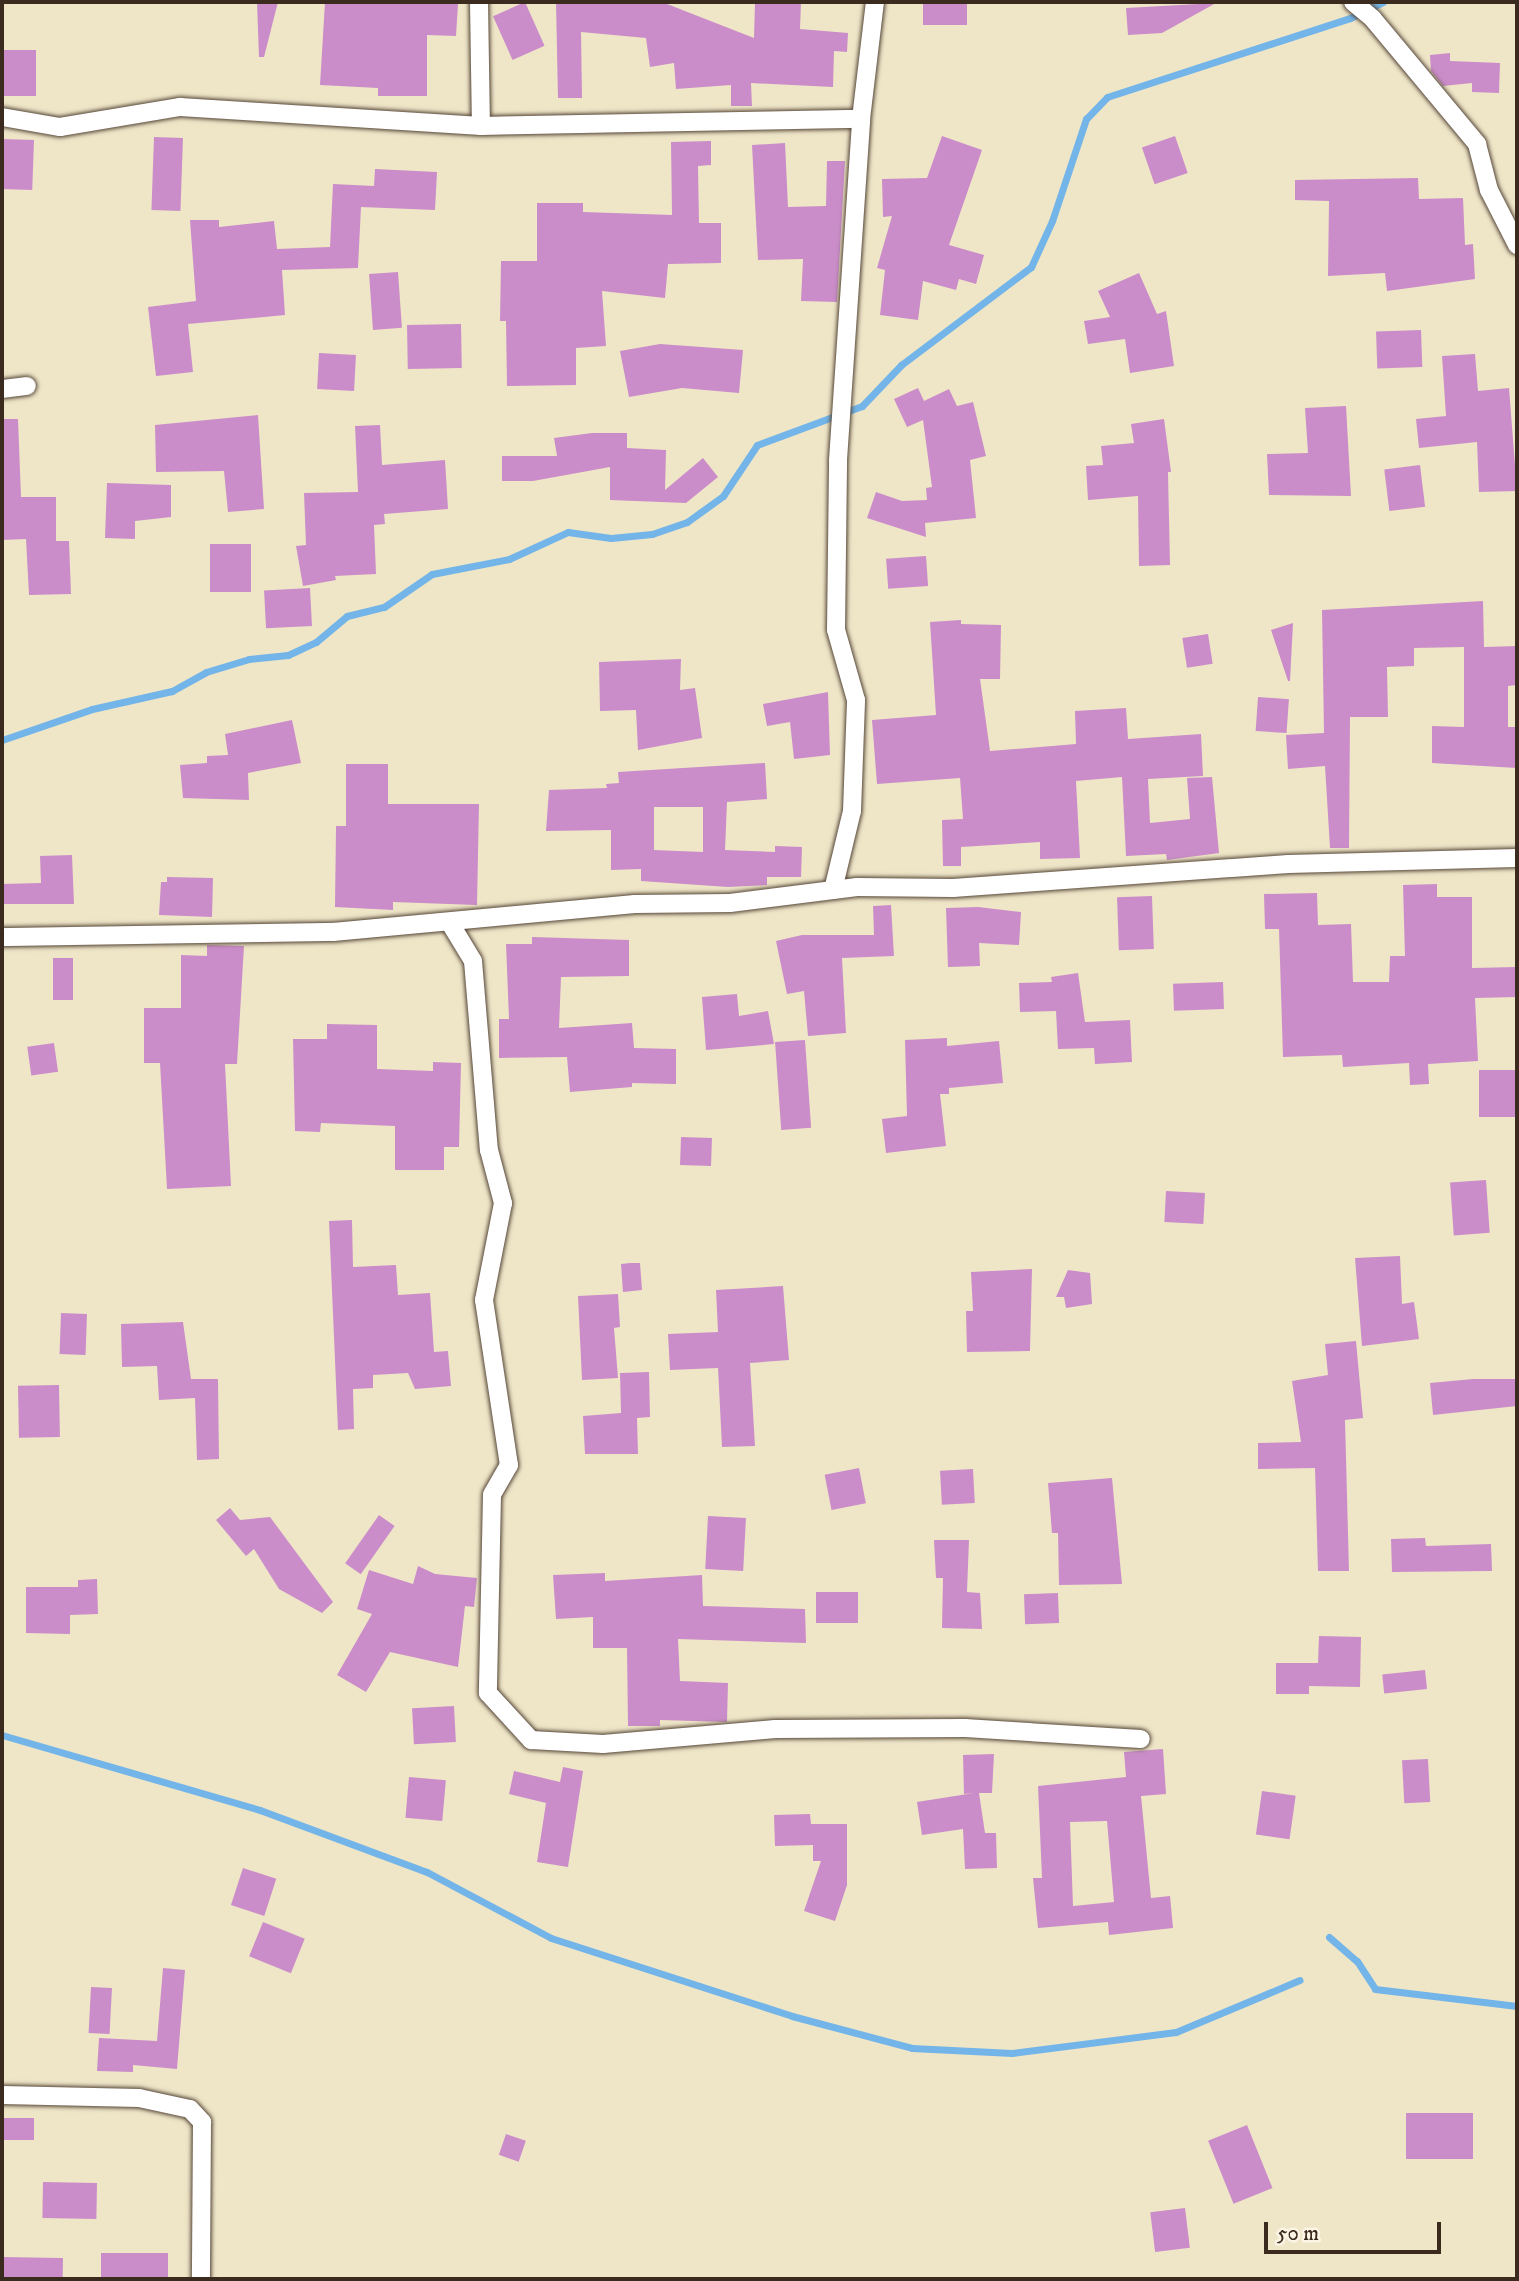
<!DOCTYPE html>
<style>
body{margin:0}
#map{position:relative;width:1519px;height:2281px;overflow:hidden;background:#efe6c8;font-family:"IM FELL DW Pica",serif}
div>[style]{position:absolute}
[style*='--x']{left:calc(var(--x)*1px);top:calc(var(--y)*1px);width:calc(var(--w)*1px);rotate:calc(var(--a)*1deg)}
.stream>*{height:7px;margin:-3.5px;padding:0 3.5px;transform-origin:3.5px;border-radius:3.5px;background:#73b5e8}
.building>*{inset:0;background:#ca8dc9;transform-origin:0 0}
.roads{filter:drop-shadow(0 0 2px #564638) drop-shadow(0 0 2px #564638)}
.minor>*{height:18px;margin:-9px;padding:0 9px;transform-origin:9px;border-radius:9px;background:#fff}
span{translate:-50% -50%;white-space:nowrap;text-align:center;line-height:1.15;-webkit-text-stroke:5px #fcf5e5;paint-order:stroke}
.frame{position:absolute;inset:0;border:4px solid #3b2a1e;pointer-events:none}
.scale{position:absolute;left:1264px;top:2222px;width:177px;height:32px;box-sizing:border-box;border:4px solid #3b2a1e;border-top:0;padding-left:9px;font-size:21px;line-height:24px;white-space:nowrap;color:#3b2a1e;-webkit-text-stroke:5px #fcf5e5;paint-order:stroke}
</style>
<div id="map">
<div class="stream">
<i style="--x:2;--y:740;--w:95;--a:-19"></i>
<i style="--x:92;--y:709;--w:82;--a:-12.7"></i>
<i style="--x:172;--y:691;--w:39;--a:-29"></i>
<i style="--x:206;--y:672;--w:45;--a:-16.8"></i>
<i style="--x:249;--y:659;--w:39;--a:-6"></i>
<i style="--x:288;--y:655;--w:31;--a:-25"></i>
<i style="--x:316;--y:642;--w:40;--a:-40"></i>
<i style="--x:347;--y:616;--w:38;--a:-14"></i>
<i style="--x:384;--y:607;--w:58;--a:-34.5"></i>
<i style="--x:432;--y:574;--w:78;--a:-11"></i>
<i style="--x:509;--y:559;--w:65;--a:-24.6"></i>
<i style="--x:568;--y:532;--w:43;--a:7.9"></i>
<i style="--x:611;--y:538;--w:41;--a:-5.6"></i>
<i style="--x:652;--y:534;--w:37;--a:-19"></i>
<i style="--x:687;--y:522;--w:44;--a:-35.8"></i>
<i style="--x:723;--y:496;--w:61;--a:-56.3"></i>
<i style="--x:757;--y:445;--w:112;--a:-20.4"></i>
<i style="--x:862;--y:406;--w:57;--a:-46.4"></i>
<i style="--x:901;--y:365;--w:163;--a:-37"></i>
<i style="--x:1031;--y:267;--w:51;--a:-65.5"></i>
<i style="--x:1052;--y:221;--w:108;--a:-71.6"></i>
<i style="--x:1086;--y:119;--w:30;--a:-46"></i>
<i style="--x:1107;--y:97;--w:256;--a:-18"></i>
<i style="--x:1350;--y:18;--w:37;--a:-26"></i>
<i style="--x:2;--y:1735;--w:269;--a:16.2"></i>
<i style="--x:260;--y:1810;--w:178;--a:20.4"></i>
<i style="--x:427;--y:1872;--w:140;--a:28"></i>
<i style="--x:551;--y:1938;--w:253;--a:17.9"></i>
<i style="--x:792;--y:2016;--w:124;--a:14.9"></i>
<i style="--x:912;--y:2048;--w:100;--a:2.9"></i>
<i style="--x:1012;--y:2053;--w:165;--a:-7.3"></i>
<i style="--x:1176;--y:2032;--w:134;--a:-22.8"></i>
<i style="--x:1329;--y:1937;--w:37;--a:41"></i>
<i style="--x:1357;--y:1961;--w:33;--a:57"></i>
<i style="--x:1375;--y:1989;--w:143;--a:6.8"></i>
</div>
<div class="building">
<i style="clip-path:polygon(257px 2px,278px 2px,264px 57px,259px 57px)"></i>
<i style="clip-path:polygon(325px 2px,458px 4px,456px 36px,427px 35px,427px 96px,378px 96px,378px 88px,320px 85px)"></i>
<i style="left:525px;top:2px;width:48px;height:35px;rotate:66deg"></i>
<i style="clip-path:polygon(556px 2px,667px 4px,754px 38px,755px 2px,801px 2px,800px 29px,848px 33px,847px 52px,834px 51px,833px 87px,751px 83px,752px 106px,731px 106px,731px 85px,676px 89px,674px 63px,650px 67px,646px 38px,581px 32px,582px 98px,558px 98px)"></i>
<i style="left:923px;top:2px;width:44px;height:23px"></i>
<i style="clip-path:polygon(1216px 3px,1162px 33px,1128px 35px,1126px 8px)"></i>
<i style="left:2px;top:50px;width:34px;height:46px"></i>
<i style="clip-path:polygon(1450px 53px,1450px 61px,1500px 63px,1499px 93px,1472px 92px,1472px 83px,1443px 86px,1431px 71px,1430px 55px)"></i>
<i style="clip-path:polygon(942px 136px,982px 150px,949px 245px,984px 255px,976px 284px,959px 279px,956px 290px,923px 281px,918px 320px,880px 315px,885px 270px,877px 268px,892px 216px,883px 217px,882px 179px,927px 178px)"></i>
<i style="left:1175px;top:136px;width:39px;height:35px;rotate:71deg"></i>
<i style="left:154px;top:137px;width:29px;height:73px;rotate:2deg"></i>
<i style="left:2px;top:139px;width:32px;height:50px;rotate:2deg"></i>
<i style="clip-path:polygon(711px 141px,711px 165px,698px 166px,699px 223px,721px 223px,721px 263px,668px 264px,665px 298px,602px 291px,606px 346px,576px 348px,576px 385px,507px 386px,506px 321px,500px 321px,501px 261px,537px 261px,537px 203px,583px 203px,583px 212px,672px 215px,671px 142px)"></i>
<i style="clip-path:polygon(785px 143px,788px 207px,826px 206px,827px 161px,845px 161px,837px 302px,801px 301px,803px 259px,758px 260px,752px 145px)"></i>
<i style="clip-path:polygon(375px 169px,437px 172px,435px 210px,361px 207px,358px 268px,282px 270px,285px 315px,188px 324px,193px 372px,156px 376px,148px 307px,196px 301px,190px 220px,219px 220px,219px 227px,274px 221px,277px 249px,330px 247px,333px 184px,374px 186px)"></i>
<i style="clip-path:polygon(1418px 178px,1419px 199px,1463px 198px,1465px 245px,1473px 244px,1475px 279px,1387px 291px,1385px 273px,1328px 276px,1329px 201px,1295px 200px,1295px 180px)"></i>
<i style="left:398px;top:272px;width:56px;height:29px;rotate:86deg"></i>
<i style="clip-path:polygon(1139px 273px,1157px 314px,1166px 311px,1174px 366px,1130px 373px,1125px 339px,1088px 344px,1084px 321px,1110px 317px,1098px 291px)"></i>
<i style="left:461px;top:324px;width:44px;height:54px;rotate:89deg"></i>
<i style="left:1421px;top:330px;width:37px;height:45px;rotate:88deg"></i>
<i style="clip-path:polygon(660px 344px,743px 350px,739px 393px,682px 388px,629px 397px,620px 351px)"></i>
<i style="left:319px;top:353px;width:37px;height:36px;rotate:3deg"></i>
<i style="clip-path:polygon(1475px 354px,1478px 391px,1509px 388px,1517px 491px,1479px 492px,1477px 442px,1419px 448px,1416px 419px,1446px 416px,1442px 356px)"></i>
<i style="clip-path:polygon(918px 388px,924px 401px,949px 389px,957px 406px,973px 402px,986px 456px,970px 460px,976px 518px,925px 523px,926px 537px,867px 518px,876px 492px,902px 501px,927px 500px,926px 488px,932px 487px,923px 420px,907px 427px,894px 399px)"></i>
<i style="clip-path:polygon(1346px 406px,1351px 496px,1269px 495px,1267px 454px,1308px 453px,1305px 408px)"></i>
<i style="clip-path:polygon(258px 415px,264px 509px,228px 512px,224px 471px,156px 472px,155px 425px)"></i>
<i style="clip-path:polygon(2px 419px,18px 419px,21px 497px,56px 497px,56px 541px,69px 541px,71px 594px,29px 595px,26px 539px,2px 540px)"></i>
<i style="clip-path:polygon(1164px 419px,1171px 472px,1168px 472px,1170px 565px,1139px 566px,1138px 496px,1088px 500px,1086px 466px,1103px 465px,1101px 446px,1134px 443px,1131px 424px)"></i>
<i style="clip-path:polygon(380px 425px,382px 465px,445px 460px,448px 509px,384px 514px,385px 524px,374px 525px,376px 574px,335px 576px,336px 580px,303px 586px,296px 546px,306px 545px,304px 493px,358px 492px,355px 426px)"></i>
<i style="clip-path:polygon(592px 433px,627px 433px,627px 448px,666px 450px,665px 490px,703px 458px,718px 477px,686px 503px,610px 500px,610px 467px,533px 481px,502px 481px,502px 456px,557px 456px,554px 438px)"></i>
<i style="left:1420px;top:465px;width:42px;height:36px;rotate:83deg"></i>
<i style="clip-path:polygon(107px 483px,171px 485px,171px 517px,135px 521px,135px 539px,105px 538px)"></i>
<i style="left:210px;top:544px;width:41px;height:48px"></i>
<i style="left:926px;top:556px;width:30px;height:40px;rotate:86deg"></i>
<i style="left:310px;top:588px;width:38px;height:46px;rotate:87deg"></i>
<i style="clip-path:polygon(1483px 601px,1484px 647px,1517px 646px,1517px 685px,1508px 686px,1508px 727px,1517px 727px,1517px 768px,1432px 763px,1432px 726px,1464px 727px,1464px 647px,1414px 648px,1414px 666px,1387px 667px,1388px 717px,1350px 717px,1349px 848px,1330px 848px,1325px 766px,1288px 769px,1286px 735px,1324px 733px,1322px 610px)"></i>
<i style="clip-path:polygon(961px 620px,961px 624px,1001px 625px,1000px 679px,980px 679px,990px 751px,1076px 744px,1075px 711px,1126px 708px,1128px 739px,1201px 734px,1203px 776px,1148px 779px,1150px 823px,1190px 819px,1187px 778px,1212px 777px,1219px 853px,1167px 860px,1166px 854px,1126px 856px,1122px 777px,1076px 781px,1080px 858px,1040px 859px,1040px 842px,961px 847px,961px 866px,943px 866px,942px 820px,963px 819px,960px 778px,877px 784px,872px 720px,936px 715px,930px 622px)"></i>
<i style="clip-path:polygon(1293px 623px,1290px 681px,1288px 681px,1271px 630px)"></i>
<i style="left:1208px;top:634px;width:30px;height:26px;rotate:81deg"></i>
<i style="clip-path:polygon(681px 659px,680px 690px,695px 688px,702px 738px,638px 750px,636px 710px,600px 711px,599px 662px)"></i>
<i style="clip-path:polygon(828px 692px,830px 755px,794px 759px,790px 722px,767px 726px,763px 704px)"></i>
<i style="left:1258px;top:697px;width:31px;height:34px;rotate:4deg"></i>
<i style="clip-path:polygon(292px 720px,301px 763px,248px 773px,249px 800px,183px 798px,180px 765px,207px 763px,207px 756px,228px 755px,225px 734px)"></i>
<i style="clip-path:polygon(evenodd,765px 763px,767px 799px,727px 802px,725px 850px,775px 852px,775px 846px,802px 847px,801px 877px,767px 877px,767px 885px,728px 887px,641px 881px,641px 869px,611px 870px,611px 830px,546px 831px,549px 790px,607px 788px,606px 784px,619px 783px,618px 772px,765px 763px,654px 807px,703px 807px,703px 852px,654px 850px,654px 807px)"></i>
<i style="clip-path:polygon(346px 764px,388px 764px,388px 804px,479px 804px,477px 905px,393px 902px,393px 910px,335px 907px,336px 826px,346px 826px)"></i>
<i style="clip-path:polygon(72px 855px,74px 904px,2px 904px,2px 884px,41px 883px,40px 856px)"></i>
<i style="clip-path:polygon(167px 877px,213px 878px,212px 917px,159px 915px,161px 882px,167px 882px)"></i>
<i style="clip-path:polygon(1437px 884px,1437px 897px,1472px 897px,1472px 968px,1517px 967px,1517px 997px,1475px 998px,1478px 1061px,1428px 1064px,1429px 1084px,1410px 1085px,1409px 1063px,1343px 1067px,1342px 1055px,1283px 1057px,1279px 929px,1265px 929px,1264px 894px,1317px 893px,1318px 925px,1351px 924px,1353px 982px,1389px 982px,1390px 956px,1405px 956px,1403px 885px)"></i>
<i style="left:1152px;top:896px;width:53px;height:35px;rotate:88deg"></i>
<i style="clip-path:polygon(891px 905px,894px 956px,842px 958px,846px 1033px,808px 1036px,804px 991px,787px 994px,776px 941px,802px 935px,874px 935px,873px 906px)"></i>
<i style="clip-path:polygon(978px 907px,1021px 912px,1019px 945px,979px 943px,980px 966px,948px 967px,946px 908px)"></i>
<i style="clip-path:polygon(532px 937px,629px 940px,629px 976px,561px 977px,559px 1028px,632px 1023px,634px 1048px,676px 1049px,676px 1084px,632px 1083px,632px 1087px,570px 1092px,567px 1057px,499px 1058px,499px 1019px,509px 1019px,506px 944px,532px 944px)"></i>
<i style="clip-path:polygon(207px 945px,244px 946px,237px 1064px,225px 1064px,231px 1186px,167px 1189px,160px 1063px,144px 1063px,144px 1008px,181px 1008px,181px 955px,207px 956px)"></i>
<i style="left:53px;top:958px;width:20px;height:42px"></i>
<i style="clip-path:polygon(1078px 973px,1085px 1022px,1130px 1020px,1132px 1062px,1095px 1064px,1094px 1048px,1058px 1049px,1056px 1011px,1020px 1012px,1019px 983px,1052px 982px,1051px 977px)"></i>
<i style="left:1223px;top:982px;width:27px;height:50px;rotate:88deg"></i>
<i style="clip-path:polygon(737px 994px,739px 1016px,768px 1011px,774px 1044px,706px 1050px,702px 997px)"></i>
<i style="clip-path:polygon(327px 1024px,377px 1025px,377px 1069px,433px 1071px,433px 1062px,461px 1063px,459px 1147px,444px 1147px,444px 1170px,395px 1170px,395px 1126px,321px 1123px,320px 1132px,295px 1131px,293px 1039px,327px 1039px)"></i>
<i style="clip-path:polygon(947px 1038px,947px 1046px,999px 1041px,1003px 1083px,949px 1088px,949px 1094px,940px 1094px,946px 1146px,886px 1153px,882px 1119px,907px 1116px,905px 1040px)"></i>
<i style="left:805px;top:1040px;width:88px;height:30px;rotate:86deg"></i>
<i style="left:54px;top:1043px;width:29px;height:27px;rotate:82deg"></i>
<i style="left:1517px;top:1070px;width:47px;height:38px;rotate:90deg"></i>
<i style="left:681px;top:1137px;width:31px;height:28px;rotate:2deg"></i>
<i style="left:1486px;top:1180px;width:53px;height:36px;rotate:86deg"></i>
<i style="left:1166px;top:1191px;width:39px;height:31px;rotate:3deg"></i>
<i style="clip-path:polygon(352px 1220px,353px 1267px,396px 1265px,398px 1295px,430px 1293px,434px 1352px,448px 1351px,451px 1386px,415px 1389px,408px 1373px,373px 1375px,373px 1388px,353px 1389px,354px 1429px,338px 1430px,329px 1221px)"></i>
<i style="clip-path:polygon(1400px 1256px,1402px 1304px,1414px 1302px,1419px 1339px,1362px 1346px,1355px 1258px)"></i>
<i style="clip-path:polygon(630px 1263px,640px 1263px,642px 1290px,623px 1292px,621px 1264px)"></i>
<i style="clip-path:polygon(1032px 1269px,1030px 1351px,967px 1352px,966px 1311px,973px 1311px,971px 1272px)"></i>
<i style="clip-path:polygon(1068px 1270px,1090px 1273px,1092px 1304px,1066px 1308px,1064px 1297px,1056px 1297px)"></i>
<i style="clip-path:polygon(783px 1286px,789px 1360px,750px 1363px,755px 1446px,722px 1447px,718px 1368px,670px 1370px,668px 1334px,718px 1332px,716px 1290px)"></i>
<i style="clip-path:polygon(618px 1294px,620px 1327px,614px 1328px,618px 1378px,582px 1380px,578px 1296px)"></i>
<i style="left:61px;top:1313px;width:26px;height:41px;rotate:2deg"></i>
<i style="clip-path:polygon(183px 1322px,191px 1379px,218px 1379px,219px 1459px,197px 1460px,195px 1398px,159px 1400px,157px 1366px,122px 1367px,121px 1324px)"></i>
<i style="clip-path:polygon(1356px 1341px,1363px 1418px,1345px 1420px,1349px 1571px,1318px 1571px,1315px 1468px,1258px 1469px,1258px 1443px,1301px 1442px,1292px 1381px,1328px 1375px,1325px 1344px)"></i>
<i style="clip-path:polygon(649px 1372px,650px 1417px,637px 1418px,638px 1454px,585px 1454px,583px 1416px,621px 1413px,620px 1373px)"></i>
<i style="clip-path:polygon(1473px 1379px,1517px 1379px,1517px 1406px,1433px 1415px,1430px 1383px)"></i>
<i style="left:59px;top:1385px;width:52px;height:41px;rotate:89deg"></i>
<i style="left:859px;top:1468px;width:36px;height:35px;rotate:79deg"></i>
<i style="left:973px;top:1469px;width:34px;height:33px;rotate:87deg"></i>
<i style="clip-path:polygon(1112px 1478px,1122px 1584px,1059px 1585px,1058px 1533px,1052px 1533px,1048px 1483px)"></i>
<i style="clip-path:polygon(230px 1508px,240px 1520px,270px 1517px,333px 1602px,322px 1613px,279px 1589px,254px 1549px,246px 1556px,216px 1520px)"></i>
<i style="left:379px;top:1515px;width:19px;height:59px;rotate:35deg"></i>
<i style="left:708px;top:1516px;width:38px;height:53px;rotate:3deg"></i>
<i style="clip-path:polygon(1425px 1538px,1426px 1546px,1491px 1544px,1492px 1571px,1392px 1572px,1391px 1539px)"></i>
<i style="clip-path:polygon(934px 1540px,969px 1540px,967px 1592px,980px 1593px,982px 1629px,942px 1628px,943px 1578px,936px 1578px)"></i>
<i style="clip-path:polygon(418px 1566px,435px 1574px,477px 1578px,474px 1607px,465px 1606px,458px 1667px,390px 1652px,366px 1692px,337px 1675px,372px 1614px,357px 1609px,369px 1570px,413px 1584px)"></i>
<i style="clip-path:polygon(605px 1573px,605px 1581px,702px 1575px,703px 1606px,805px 1609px,806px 1643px,678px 1639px,680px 1681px,728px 1683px,727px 1722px,660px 1720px,660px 1726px,628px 1726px,627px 1648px,593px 1648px,593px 1617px,556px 1619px,553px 1575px)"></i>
<i style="clip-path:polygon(97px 1579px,98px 1614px,70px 1615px,70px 1634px,26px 1633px,26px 1587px,78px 1587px,78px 1580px)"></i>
<i style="left:816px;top:1592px;width:42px;height:31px"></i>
<i style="left:1058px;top:1593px;width:30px;height:34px;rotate:88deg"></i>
<i style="clip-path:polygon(1319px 1636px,1361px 1637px,1360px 1687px,1309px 1686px,1309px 1694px,1276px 1694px,1276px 1663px,1318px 1663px)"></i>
<i style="left:1425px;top:1670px;width:19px;height:43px;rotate:84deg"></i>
<i style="left:454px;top:1706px;width:36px;height:42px;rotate:87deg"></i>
<i style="clip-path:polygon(evenodd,1163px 1749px,1166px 1794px,1141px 1796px,1151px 1898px,1170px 1896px,1173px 1928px,1109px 1935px,1108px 1922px,1038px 1928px,1033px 1878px,1042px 1878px,1038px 1786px,1126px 1777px,1124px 1752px,1163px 1749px,1107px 1821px,1114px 1902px,1073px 1906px,1070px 1822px,1107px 1821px)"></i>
<i style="clip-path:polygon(994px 1754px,992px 1793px,979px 1793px,985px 1833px,996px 1833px,997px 1868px,965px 1869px,963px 1829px,922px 1835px,917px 1802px,974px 1793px,964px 1794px,963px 1755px)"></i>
<i style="left:1428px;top:1759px;width:43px;height:26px;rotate:87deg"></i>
<i style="clip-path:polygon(563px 1767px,583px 1771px,568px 1867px,537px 1862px,546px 1803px,509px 1794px,514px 1771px,560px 1782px)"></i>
<i style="left:409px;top:1777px;width:37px;height:41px;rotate:5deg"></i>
<i style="left:1262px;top:1791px;width:34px;height:44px;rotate:8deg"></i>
<i style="clip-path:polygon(810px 1814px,811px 1824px,847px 1824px,847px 1885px,835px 1921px,804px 1911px,821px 1861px,813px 1861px,813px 1845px,775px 1846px,774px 1815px)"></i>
<i style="left:243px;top:1868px;width:35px;height:39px;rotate:18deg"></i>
<i style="left:263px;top:1922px;width:45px;height:37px;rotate:22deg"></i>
<i style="clip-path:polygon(163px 1968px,185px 1970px,177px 2069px,133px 2065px,133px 2072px,97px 2071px,99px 2038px,157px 2041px)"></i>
<i style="left:91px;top:1987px;width:21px;height:46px;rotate:3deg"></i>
<i style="left:1473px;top:2113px;width:46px;height:67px;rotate:90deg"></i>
<i style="left:3px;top:2118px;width:31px;height:22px"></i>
<i style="left:1247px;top:2125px;width:68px;height:42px;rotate:68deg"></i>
<i style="left:506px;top:2134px;width:21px;height:22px;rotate:19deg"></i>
<i style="left:43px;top:2182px;width:54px;height:36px;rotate:1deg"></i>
<i style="left:1185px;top:2208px;width:40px;height:35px;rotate:83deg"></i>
<i style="left:101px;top:2253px;width:67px;height:26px"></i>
<i style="left:2px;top:2257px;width:61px;height:22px;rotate:1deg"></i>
</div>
<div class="roads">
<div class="minor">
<i style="--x:479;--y:2;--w:124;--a:89.1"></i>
<i style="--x:1353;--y:2;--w:26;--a:40"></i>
<i style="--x:1373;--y:19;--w:163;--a:50.2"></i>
<i style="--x:1477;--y:144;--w:48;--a:75.4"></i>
<i style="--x:1489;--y:190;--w:62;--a:63"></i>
<i style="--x:2;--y:117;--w:59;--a:9.8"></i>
<i style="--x:60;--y:127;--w:122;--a:-9.5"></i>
<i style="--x:180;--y:107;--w:302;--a:3.6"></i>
<i style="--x:481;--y:126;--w:380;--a:-1.1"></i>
<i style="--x:2;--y:389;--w:25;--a:-7"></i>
<i style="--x:833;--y:890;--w:81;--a:-76.5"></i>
<i style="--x:852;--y:811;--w:111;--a:-87.9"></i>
<i style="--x:856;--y:700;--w:73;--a:-105.9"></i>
<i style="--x:836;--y:630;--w:170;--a:-89.3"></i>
<i style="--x:838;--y:460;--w:342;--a:-86.1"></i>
<i style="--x:861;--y:119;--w:118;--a:-83.2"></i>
<i style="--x:450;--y:923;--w:44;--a:58.8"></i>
<i style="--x:473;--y:961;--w:190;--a:85.2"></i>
<i style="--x:489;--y:1150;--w:55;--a:75.2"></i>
<i style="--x:503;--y:1203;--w:99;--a:101.1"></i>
<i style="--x:484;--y:1300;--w:167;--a:81.4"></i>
<i style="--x:509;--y:1465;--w:34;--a:120"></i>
<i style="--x:492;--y:1495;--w:198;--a:91.2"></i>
<i style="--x:488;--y:1693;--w:64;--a:47.5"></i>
<i style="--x:531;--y:1740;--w:72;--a:3.2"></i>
<i style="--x:603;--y:1744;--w:173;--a:-5"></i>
<i style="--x:775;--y:1729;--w:190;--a:-0.3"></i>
<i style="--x:965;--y:1728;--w:176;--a:3.6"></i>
<i style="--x:2;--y:937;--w:331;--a:-0.9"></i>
<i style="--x:333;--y:932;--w:303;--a:-5.3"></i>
<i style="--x:635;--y:904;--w:95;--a:-0.6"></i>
<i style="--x:730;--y:903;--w:128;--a:-7.2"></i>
<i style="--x:857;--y:887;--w:96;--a:0.6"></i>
<i style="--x:953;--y:888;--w:336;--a:-4.1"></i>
<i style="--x:1288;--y:864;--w:229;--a:-1.5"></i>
<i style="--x:2;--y:2095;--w:137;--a:1.3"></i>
<i style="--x:139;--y:2098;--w:52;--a:12.2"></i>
<i style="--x:190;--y:2109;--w:18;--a:47"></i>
<i style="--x:202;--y:2122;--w:157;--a:90.4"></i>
</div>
</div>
<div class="frame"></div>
<div class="scale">50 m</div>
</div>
